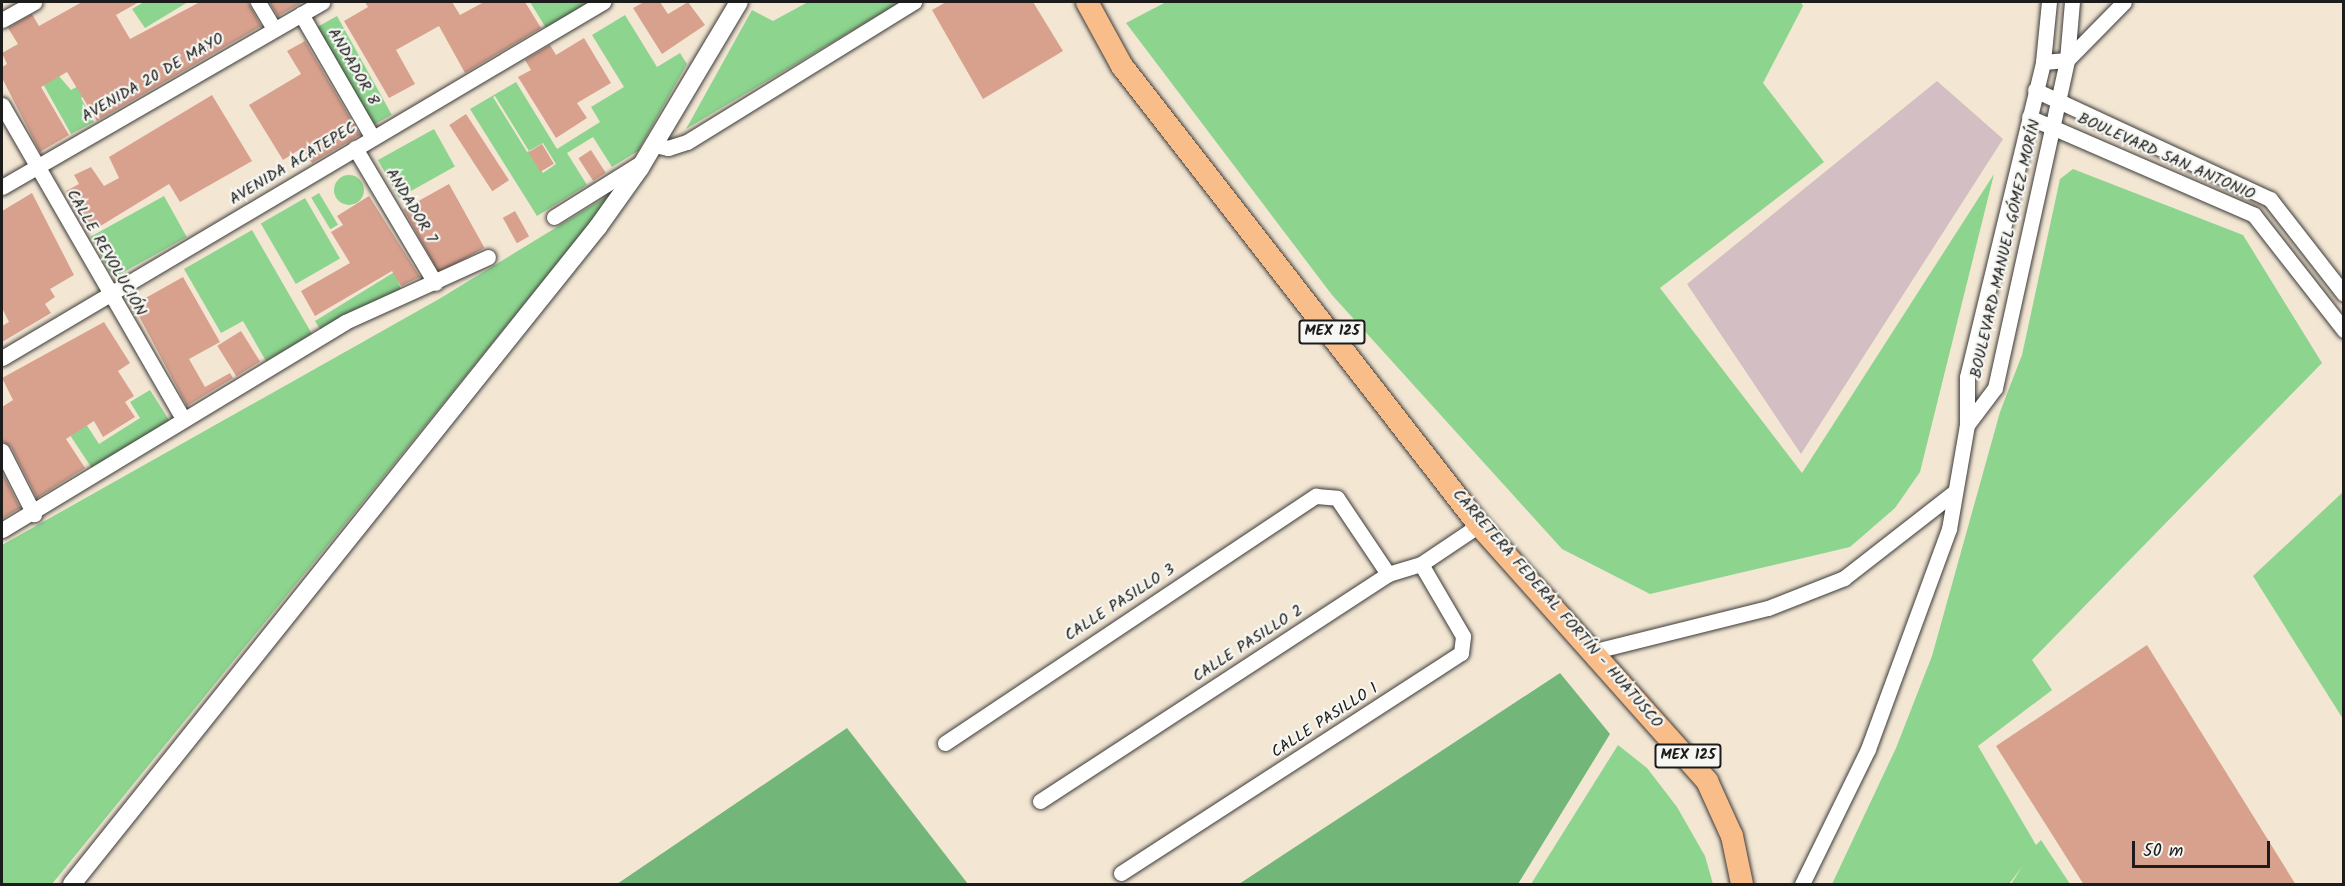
<!DOCTYPE html>
<meta charset="utf-8">
<style>
body{margin:0}
#map{position:relative;width:2345px;height:886px;overflow:hidden;background:#f3e7d4;font-family:Kalam,sans-serif}
div>[style]{position:absolute}
[style*='--x']{left:calc(var(--x)*1px);top:calc(var(--y)*1px);width:calc(var(--w)*1px);rotate:calc(var(--a)*1deg)}
.industrial>*{inset:0;background:#d2bec3}
.green>*{inset:0;background:#8dd48f;transform-origin:0 0}
.round{border-radius:50%}
.forest>*{inset:0;background:#72b67a}
.building>*{inset:0;background:#d8a18e;transform-origin:0 0}
.roads{filter:drop-shadow(0 0 2px #3c3a38) drop-shadow(0 0 2px #3c3a38)}
.minor>*{height:15px;margin:-7.5px;padding:0 7.5px;transform-origin:7.5px;border-radius:7.5px;background:#fff}
.tertiary>*{height:18px;margin:-9px;padding:0 9px;transform-origin:9px;border-radius:9px;background:#fff}
.primary>*{height:22px;margin:-11px;padding:0 11px;transform-origin:11px;border-radius:11px;background:#f8bd89}
span{translate:-50% -50%;white-space:nowrap;text-align:center;line-height:1.15;-webkit-text-stroke:4.5px #f6f6f2;paint-order:stroke}
.shield-label span{padding:2px 4px;background:#f6f6f2;border:2px solid;border-radius:4px;-webkit-text-stroke-width:0}
.shield-label{font-size:15px;color:#1c1c1c;font-weight:700}
.street-label{font-size:16px;color:#1c1c1c}
.frame{position:absolute;inset:0;border:3px solid #1c1c1c;pointer-events:none}
.scale{position:absolute;left:2132px;top:841px;width:138px;height:27px;box-sizing:border-box;border:3px solid #1c1c1c;border-top:0;padding-left:8px;font-size:18px;line-height:21px;white-space:nowrap;color:#1c1c1c;-webkit-text-stroke:4px #f6f6f2;paint-order:stroke}
</style>
<div id="map">
<div class="industrial">
<i style="clip-path:polygon(1937px 81px,2003px 139px,1801px 454px,1687px 284px)"></i>
</div>
<div class="green">
<i style="clip-path:polygon(144px 2px,188px 2px,145px 28px,132px 9px)"></i>
<i style="clip-path:polygon(530px 2px,591px 2px,546px 28px)"></i>
<i style="clip-path:polygon(808px 2px,900px 2px,686px 129px,752px 10px,773px 21px)"></i>
<i style="clip-path:polygon(1166px 2px,1801px 2px,1803px 6px,1763px 83px,1824px 162px,1660px 288px,1802px 473px,1994px 174px,1920px 472px,1895px 508px,1850px 547px,1650px 594px,1562px 549px,1332px 295px,1126px 23px)"></i>
<i style="clip-path:polygon(evenodd,625px 15px,657px 67px,680px 53px,687px 64px,638px 151px,612px 167px,593px 137px,567px 153px,587px 185px,537px 216px,470px 109px,516px 82px,557px 149px,600px 122px,591px 107px,624px 87px,592px 35px,625px 15px,495px 96px,529px 151px,527px 152px,493px 97px,495px 96px,625px 15px,543px 143px,556px 164px,543px 173px,529px 151px,543px 143px)"></i>
<i style="left:337px;top:16px;width:113px;height:23px;rotate:61deg"></i>
<i style="clip-path:polygon(52px 68px,71px 90px,84px 83px,89px 93px,81px 98px,94px 122px,71px 134px,38px 75px)"></i>
<i style="left:434px;top:129px;width:43px;height:64px;rotate:61deg"></i>
<i style="clip-path:polygon(2073px 169px,2243px 235px,2322px 363px,2032px 660px,2052px 690px,1978px 746px,2036px 845px,2041px 840px,2070px 884px,2011px 884px,2022px 867px,2009px 884px,1832px 884px,1896px 748px,1932px 656px,2000px 412px,2022px 355px,2060px 179px)"></i>
<i class="round" style="left:334px;top:175px;width:30px;height:30px"></i>
<i style="clip-path:polygon(616px 191px,52px 884px,2px 884px,2px 545px,439px 299px)"></i>
<i style="left:319px;top:193px;width:37px;height:9px;rotate:59deg"></i>
<i style="left:164px;top:196px;width:47px;height:84px;rotate:61deg"></i>
<i style="left:305px;top:198px;width:70px;height:51px;rotate:60deg"></i>
<i style="clip-path:polygon(252px 230px,312px 334px,266px 361px,243px 321px,221px 333px,184px 269px)"></i>
<i style="clip-path:polygon(396px 271px,401px 291px,322px 332px,315px 321px)"></i>
<i style="clip-path:polygon(150px 390px,171px 423px,95px 473px,66px 429px,82px 418px,99px 444px,140px 418px,130px 402px)"></i>
<i style="clip-path:polygon(2343px 492px,2343px 719px,2253px 576px)"></i>
<i style="clip-path:polygon(1618px 745px,1647px 768px,1677px 807px,1705px 856px,1713px 884px,1531px 884px)"></i>
</div>
<div class="forest">
<i style="clip-path:polygon(1560px 673px,1610px 734px,1518px 884px,1239px 884px)"></i>
<i style="clip-path:polygon(847px 728px,968px 884px,617px 884px)"></i>
</div>
<div class="building">
<i style="clip-path:polygon(82px 2px,139px 2px,116px 15px,130px 39px,200px 2px,248px 2px,261px 26px,97px 121px,67px 72px,41px 87px,69px 135px,40px 152px,2px 78px,2px 67px,7px 64px,2px 53px,18px 44px,8px 28px,32px 14px,39px 26px)"></i>
<i style="clip-path:polygon(269px 2px,303px 2px,278px 16px)"></i>
<i style="clip-path:polygon(365px 2px,452px 2px,460px 15px,484px 2px,525px 2px,541px 28px,465px 73px,439px 26px,396px 50px,415px 84px,389px 98px,344px 21px,368px 7px)"></i>
<i style="clip-path:polygon(644px 2px,660px 2px,668px 14px,688px 2px,705px 25px,662px 54px,633px 8px)"></i>
<i style="clip-path:polygon(946px 2px,1033px 2px,1063px 51px,983px 99px,932px 10px)"></i>
<i style="clip-path:polygon(584px 38px,611px 83px,577px 103px,587px 118px,556px 138px,518px 77px,531px 70px,525px 60px,550px 45px,556px 55px)"></i>
<i style="clip-path:polygon(305px 41px,360px 135px,312px 163px,302px 148px,283px 160px,249px 105px,301px 74px,287px 51px)"></i>
<i style="clip-path:polygon(212px 95px,252px 161px,180px 202px,169px 184px,89px 233px,66px 191px,79px 184px,74px 175px,91px 167px,104px 186px,119px 178px,109px 157px)"></i>
<i style="left:466px;top:114px;width:79px;height:20px;rotate:57deg"></i>
<i style="left:542px;top:144px;width:23px;height:16px;rotate:59deg"></i>
<i style="left:591px;top:150px;width:27px;height:15px;rotate:57deg"></i>
<i style="left:449px;top:184px;width:73px;height:52px;rotate:61deg"></i>
<i style="clip-path:polygon(32px 193px,74px 275px,50px 289px,55px 297px,45px 304px,51px 313px,2px 342px,2px 326px,9px 322px,2px 308px,2px 211px)"></i>
<i style="clip-path:polygon(369px 196px,420px 277px,401px 286px,392px 271px,315px 316px,301px 291px,350px 263px,331px 232px,343px 225px,337px 216px)"></i>
<i style="left:515px;top:211px;width:29px;height:14px;rotate:61deg"></i>
<i style="clip-path:polygon(183px 277px,220px 342px,189px 359px,205px 387px,230px 373px,233px 378px,187px 406px,133px 305px)"></i>
<i style="clip-path:polygon(104px 322px,130px 363px,118px 371px,134px 396px,125px 402px,135px 417px,103px 437px,94px 421px,66px 439px,85px 468px,37px 498px,11px 447px,2px 441px,2px 407px,13px 400px,2px 378px)"></i>
<i style="left:241px;top:331px;width:36px;height:28px;rotate:58deg"></i>
<i style="clip-path:polygon(2px 472px,20px 508px,2px 519px)"></i>
<i style="clip-path:polygon(2147px 645px,2296px 885px,2084px 885px,1996px 746px)"></i>
</div>
<div class="roads">
<div class="minor">
<i style="--x:258;--y:2;--w:31;--a:59"></i>
<i style="--x:301;--y:14;--w:143;--a:59.9"></i>
<i style="--x:2;--y:20;--w:37;--a:-29"></i>
<i style="--x:2043;--y:62;--w:24;--a:-5"></i>
<i style="--x:2067;--y:60;--w:81;--a:-45.5"></i>
<i style="--x:2035;--y:90;--w:259;--a:24.9"></i>
<i style="--x:2270;--y:199;--w:120;--a:52.1"></i>
<i style="--x:2;--y:105;--w:362;--a:60"></i>
<i style="--x:2029;--y:117;--w:245;--a:23.5"></i>
<i style="--x:2254;--y:215;--w:146;--a:52"></i>
<i style="--x:654;--y:145;--w:14;--a:12"></i>
<i style="--x:668;--y:148;--w:20;--a:-18"></i>
<i style="--x:687;--y:142;--w:267;--a:-31.7"></i>
<i style="--x:355;--y:148;--w:157;--a:59.3"></i>
<i style="--x:2;--y:187;--w:370;--a:-30"></i>
<i style="--x:554;--y:217;--w:106;--a:-31.9"></i>
<i style="--x:2;--y:358;--w:699;--a:-30.64"></i>
<i style="--x:1967;--y:425;--w:46;--a:-52.9"></i>
<i style="--x:1995;--y:388;--w:336;--a:-77.6"></i>
<i style="--x:2067;--y:60;--w:58;--a:-85.1"></i>
<i style="--x:2;--y:451;--w:71;--a:63.1"></i>
<i style="--x:2;--y:530;--w:401;--a:-31.2"></i>
<i style="--x:345;--y:322;--w:157;--a:-24.4"></i>
<i style="--x:1591;--y:652;--w:182;--a:-14"></i>
<i style="--x:1768;--y:608;--w:82;--a:-21.5"></i>
<i style="--x:1844;--y:578;--w:137;--a:-37.9"></i>
<i style="--x:945;--y:743;--w:446;--a:-33.7"></i>
<i style="--x:1316;--y:496;--w:21;--a:5"></i>
<i style="--x:1337;--y:498;--w:92;--a:56.1"></i>
<i style="--x:1040;--y:801;--w:415;--a:-33.1"></i>
<i style="--x:1388;--y:574;--w:34;--a:-17"></i>
<i style="--x:1421;--y:564;--w:70;--a:-33.9"></i>
<i style="--x:1121;--y:873;--w:405;--a:-32.9"></i>
<i style="--x:1461;--y:653;--w:17;--a:-83"></i>
<i style="--x:1463;--y:636;--w:83;--a:-120.3"></i>
<i style="--x:1802;--y:884;--w:150;--a:-63.9"></i>
<i style="--x:1868;--y:749;--w:234;--a:-69.8"></i>
<i style="--x:1949;--y:529;--w:106;--a:-80.2"></i>
<i style="--x:1967;--y:425;--w:48;--a:-90"></i>
<i style="--x:1967;--y:377;--w:324;--a:-76.4"></i>
<i style="--x:2043;--y:62;--w:60;--a:-84.3"></i>
</div>
<div class="tertiary">
<i style="--x:72;--y:884;--w:842;--a:-51.32"></i>
<i style="--x:598;--y:227;--w:72;--a:-54.6"></i>
<i style="--x:640;--y:168;--w:193;--a:-59.2"></i>
</div>
<div class="primary">
<i style="--x:1087;--y:2;--w:73;--a:61.3"></i>
<i style="--x:1122;--y:66;--w:581;--a:52.13"></i>
<i style="--x:1479;--y:525;--w:343;--a:48.3"></i>
<i style="--x:1707;--y:781;--w:60;--a:65.6"></i>
<i style="--x:1732;--y:836;--w:49;--a:78.2"></i>
</div>
</div>
<div class="shield-label">
<span style="left:1332px;top:332px">MEX 125</span>
<span style="left:1688px;top:756px">MEX 125</span>
</div>
<div class="street-label">
<span style="left:353px;top:67px;rotate:60deg">ANDADOR 8</span>
<span style="left:153px;top:78px;rotate:-30deg">AVENIDA 20 DE MAYO</span>
<span style="left:2166px;top:157px;rotate:24deg">BOULEVARD SAN ANTONIO</span>
<span style="left:293px;top:164px;rotate:-31deg">AVENIDA ACATEPEC</span>
<span style="left:411px;top:206px;rotate:59deg">ANDADOR 7</span>
<span style="left:2006px;top:249px;rotate:-77deg">BOULEVARD MANUEL GÓMEZ MORÍN</span>
<span style="left:106px;top:253px;rotate:60deg">CALLE REVOLUCIÓN</span>
<span style="left:1120px;top:603px;rotate:-33deg">CALLE PASILLO 3</span>
<span style="left:1557px;top:609px;rotate:49deg">CARRETERA FEDERAL FORTÍN - HUATUSCO</span>
<span style="left:1248px;top:644px;rotate:-33deg">CALLE PASILLO 2</span>
<span style="left:1325px;top:721px;rotate:-33deg">CALLE PASILLO 1</span>
</div>
<div class="frame"></div>
<div class="scale">50 m</div>
</div>
